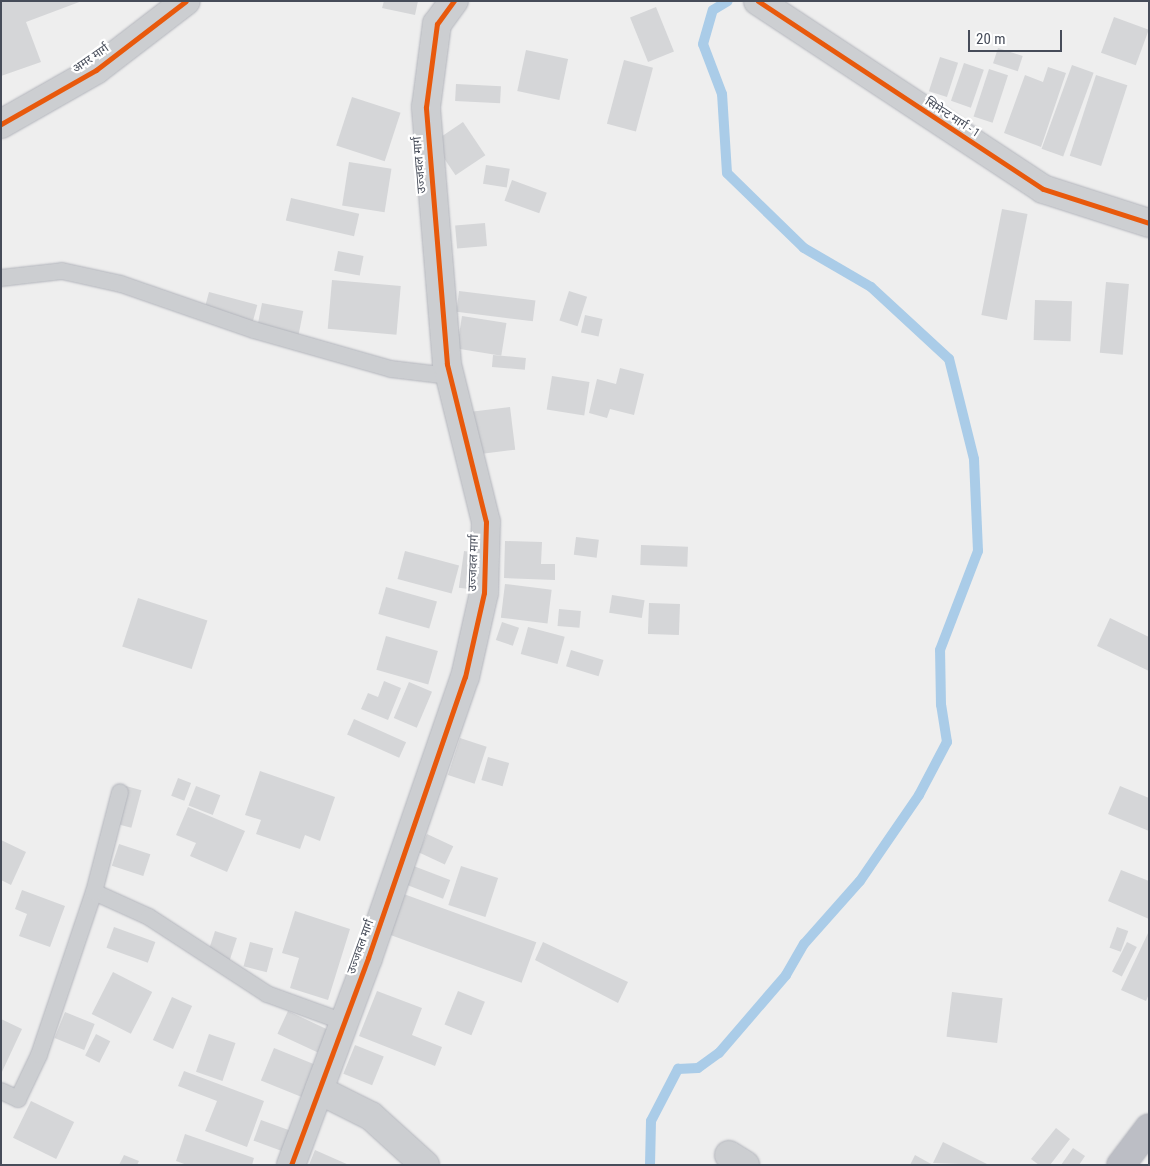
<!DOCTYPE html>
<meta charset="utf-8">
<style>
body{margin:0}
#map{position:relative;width:1150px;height:1166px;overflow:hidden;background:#eee;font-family:"Roboto Condensed","Noto Sans Devanagari",sans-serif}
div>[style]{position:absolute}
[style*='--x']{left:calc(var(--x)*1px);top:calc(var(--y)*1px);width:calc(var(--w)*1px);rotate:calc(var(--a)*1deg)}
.stream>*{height:10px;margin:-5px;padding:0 5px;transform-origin:5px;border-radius:5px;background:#aacce8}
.building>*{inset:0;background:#d5d6d8;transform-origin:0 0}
.roads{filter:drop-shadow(0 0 1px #b3b5bc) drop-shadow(0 0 1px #b3b5bc)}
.lane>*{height:16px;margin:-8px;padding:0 8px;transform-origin:8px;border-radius:8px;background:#ccced1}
.street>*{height:28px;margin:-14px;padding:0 14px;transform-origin:14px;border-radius:14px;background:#ccced1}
.secondary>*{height:28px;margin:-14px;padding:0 14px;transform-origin:14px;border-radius:14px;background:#cdcfd2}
.highway>*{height:28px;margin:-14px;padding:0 14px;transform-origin:14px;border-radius:14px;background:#bcbec5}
.cycleway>*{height:5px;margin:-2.5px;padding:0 2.5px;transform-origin:2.5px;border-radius:2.5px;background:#e8590c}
span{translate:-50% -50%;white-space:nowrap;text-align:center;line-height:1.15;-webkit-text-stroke:4.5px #fff;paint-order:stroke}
.street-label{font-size:12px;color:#464c59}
.frame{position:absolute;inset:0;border:2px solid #464c59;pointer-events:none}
.scale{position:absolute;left:968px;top:30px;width:94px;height:22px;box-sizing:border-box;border:2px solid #464c59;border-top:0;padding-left:6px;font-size:15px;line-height:18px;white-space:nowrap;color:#464c59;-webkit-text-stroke:4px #fff;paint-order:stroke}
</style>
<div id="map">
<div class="stream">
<i style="--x:650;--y:1165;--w:44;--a:-88.7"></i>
<i style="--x:651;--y:1121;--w:59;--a:-62.6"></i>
<i style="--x:678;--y:1069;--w:20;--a:-3"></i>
<i style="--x:698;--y:1068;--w:26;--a:-36"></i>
<i style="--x:719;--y:1053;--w:103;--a:-49.3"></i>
<i style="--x:786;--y:975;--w:36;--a:-60"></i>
<i style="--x:804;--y:944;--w:84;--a:-48.4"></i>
<i style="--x:860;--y:881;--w:104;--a:-55.5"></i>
<i style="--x:919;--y:795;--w:60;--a:-62.2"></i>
<i style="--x:947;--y:742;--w:37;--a:-99"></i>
<i style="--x:941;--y:705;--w:55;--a:-91"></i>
<i style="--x:940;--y:650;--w:106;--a:-69"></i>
<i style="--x:978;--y:551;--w:92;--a:-92.5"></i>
<i style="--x:974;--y:459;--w:103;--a:-104"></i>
<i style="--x:949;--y:359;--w:106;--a:-137.3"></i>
<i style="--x:871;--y:287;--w:78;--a:-149.8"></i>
<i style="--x:804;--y:248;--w:107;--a:-135.8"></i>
<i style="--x:727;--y:173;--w:79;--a:-93.6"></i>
<i style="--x:722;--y:94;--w:53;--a:-110.8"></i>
<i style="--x:703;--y:44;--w:35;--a:-74"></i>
<i style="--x:713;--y:10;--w:17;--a:-31"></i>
</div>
<div class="building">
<i style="clip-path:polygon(1px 1px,82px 1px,26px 22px,41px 62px,1px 76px)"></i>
<i style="clip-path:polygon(384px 1px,418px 1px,415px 15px,382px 8px)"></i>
<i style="left:656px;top:7px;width:48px;height:28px;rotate:68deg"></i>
<i style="left:1114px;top:17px;width:37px;height:38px;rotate:20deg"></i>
<i style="left:998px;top:48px;width:26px;height:16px;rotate:18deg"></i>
<i style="left:526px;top:50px;width:43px;height:42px;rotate:12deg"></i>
<i style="left:940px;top:57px;width:19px;height:36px;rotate:18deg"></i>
<i style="left:624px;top:60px;width:30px;height:66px;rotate:15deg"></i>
<i style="left:964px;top:63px;width:21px;height:40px;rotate:19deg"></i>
<i style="left:1072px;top:65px;width:23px;height:89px;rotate:20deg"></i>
<i style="clip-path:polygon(1048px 67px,1066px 73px,1041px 147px,1004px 133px,1025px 75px,1043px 82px)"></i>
<i style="left:989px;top:69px;width:20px;height:50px;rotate:18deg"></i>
<i style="left:1096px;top:75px;width:33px;height:85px;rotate:18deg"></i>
<i style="left:456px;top:84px;width:45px;height:17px;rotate:3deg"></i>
<i style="left:352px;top:97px;width:51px;height:51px;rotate:18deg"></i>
<i style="left:463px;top:122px;width:40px;height:36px;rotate:56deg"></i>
<i style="left:349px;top:162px;width:43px;height:44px;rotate:9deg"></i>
<i style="left:486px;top:165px;width:24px;height:19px;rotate:9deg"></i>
<i style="left:512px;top:180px;width:37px;height:22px;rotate:20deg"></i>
<i style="left:291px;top:198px;width:70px;height:23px;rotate:13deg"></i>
<i style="left:1002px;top:209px;width:26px;height:108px;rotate:11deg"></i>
<i style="left:485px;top:223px;width:23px;height:30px;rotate:85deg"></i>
<i style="left:338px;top:251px;width:26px;height:20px;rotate:11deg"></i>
<i style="left:332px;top:280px;width:69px;height:49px;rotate:5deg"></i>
<i style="left:1106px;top:282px;width:23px;height:71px;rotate:5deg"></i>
<i style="left:459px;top:291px;width:77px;height:21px;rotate:7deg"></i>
<i style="left:569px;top:291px;width:19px;height:31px;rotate:18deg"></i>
<i style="left:209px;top:292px;width:50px;height:18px;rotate:15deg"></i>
<i style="left:1035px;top:300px;width:37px;height:40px;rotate:2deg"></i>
<i style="left:262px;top:303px;width:42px;height:25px;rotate:11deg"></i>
<i style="left:585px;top:315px;width:18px;height:18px;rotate:13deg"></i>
<i style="left:462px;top:316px;width:45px;height:33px;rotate:9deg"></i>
<i style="left:493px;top:355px;width:33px;height:12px;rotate:5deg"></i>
<i style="clip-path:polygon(620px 368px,644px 374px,634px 415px,610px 409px,607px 418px,589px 413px,597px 379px,616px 384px)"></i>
<i style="left:552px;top:376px;width:38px;height:34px;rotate:9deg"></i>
<i style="left:510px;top:407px;width:43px;height:41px;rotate:83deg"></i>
<i style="left:576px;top:537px;width:23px;height:18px;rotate:7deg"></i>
<i style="clip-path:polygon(505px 541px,542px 542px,541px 564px,555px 564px,555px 580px,504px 578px)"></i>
<i style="left:641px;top:545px;width:47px;height:20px;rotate:2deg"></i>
<i style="left:405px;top:551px;width:56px;height:29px;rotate:15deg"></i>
<i style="left:464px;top:551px;width:14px;height:37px;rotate:8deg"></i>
<i style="left:505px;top:584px;width:47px;height:34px;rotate:7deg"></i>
<i style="left:386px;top:587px;width:53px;height:28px;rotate:16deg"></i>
<i style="left:612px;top:595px;width:33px;height:18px;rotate:9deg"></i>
<i style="left:138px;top:598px;width:73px;height:51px;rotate:18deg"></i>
<i style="left:649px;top:603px;width:31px;height:31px;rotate:2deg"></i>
<i style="left:559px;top:609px;width:22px;height:17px;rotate:5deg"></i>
<i style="clip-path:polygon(1110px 618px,1149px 637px,1149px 671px,1097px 646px)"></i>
<i style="left:502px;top:622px;width:18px;height:19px;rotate:19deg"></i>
<i style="left:528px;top:627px;width:38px;height:28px;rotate:15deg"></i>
<i style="left:386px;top:636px;width:54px;height:35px;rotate:16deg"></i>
<i style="left:571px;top:650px;width:34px;height:17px;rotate:17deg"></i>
<i style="clip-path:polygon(384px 681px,401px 688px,388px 720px,361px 709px,368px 693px,378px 697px)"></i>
<i style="left:409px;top:682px;width:25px;height:39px;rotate:23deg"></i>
<i style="left:354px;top:719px;width:57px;height:17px;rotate:24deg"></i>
<i style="left:460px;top:738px;width:28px;height:39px;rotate:18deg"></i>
<i style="left:488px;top:757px;width:22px;height:24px;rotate:16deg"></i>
<i style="clip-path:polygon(260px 771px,335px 797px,320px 841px,305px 835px,300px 849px,256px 834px,261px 820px,245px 815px)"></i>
<i style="left:178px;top:778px;width:14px;height:19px;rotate:21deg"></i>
<i style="left:126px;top:786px;width:16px;height:39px;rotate:15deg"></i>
<i style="left:196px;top:786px;width:26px;height:21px;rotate:21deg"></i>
<i style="clip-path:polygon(1120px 786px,1149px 798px,1149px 831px,1108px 814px)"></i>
<i style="clip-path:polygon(188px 807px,245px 831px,227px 872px,190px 856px,196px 843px,176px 835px)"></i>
<i style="left:427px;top:834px;width:29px;height:20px;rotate:25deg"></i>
<i style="clip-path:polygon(1px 840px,26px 852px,11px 885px,1px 880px)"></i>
<i style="left:119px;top:844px;width:33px;height:23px;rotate:18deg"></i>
<i style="left:411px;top:865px;width:42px;height:20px;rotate:21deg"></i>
<i style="left:461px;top:866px;width:39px;height:41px;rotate:18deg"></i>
<i style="clip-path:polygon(1121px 870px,1149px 881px,1149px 919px,1108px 901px)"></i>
<i style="clip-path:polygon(22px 890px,65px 906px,50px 947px,19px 936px,27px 914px,15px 909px)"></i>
<i style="left:401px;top:893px;width:144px;height:43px;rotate:20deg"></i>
<i style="clip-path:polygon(295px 911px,350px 929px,328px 1000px,290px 988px,299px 958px,282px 953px)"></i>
<i style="left:114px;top:927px;width:44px;height:22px;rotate:20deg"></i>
<i style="left:1117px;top:927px;width:12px;height:22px;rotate:20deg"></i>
<i style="left:215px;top:931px;width:23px;height:23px;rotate:18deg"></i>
<i style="clip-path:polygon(1149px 931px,1149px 994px,1146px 1001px,1121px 990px)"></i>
<i style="left:250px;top:942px;width:24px;height:25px;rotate:15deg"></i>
<i style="clip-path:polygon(543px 942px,628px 982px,618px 1003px,535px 960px)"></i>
<i style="left:1127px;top:942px;width:11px;height:33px;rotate:27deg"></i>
<i style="left:113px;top:972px;width:44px;height:47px;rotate:27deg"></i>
<i style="clip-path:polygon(377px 991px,422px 1008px,412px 1035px,442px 1047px,435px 1066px,359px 1036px)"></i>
<i style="left:458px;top:991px;width:29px;height:36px;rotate:22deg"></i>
<i style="left:952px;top:992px;width:51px;height:45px;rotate:7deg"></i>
<i style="left:172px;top:997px;width:22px;height:47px;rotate:24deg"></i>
<i style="left:288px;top:1011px;width:53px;height:25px;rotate:25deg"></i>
<i style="left:65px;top:1012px;width:32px;height:28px;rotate:22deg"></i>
<i style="clip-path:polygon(1px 1019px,22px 1029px,1px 1074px)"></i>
<i style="left:96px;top:1034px;width:16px;height:24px;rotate:27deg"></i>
<i style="left:209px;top:1034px;width:28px;height:40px;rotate:19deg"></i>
<i style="left:355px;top:1045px;width:31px;height:31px;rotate:22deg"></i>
<i style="left:274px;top:1048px;width:50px;height:35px;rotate:22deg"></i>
<i style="clip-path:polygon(184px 1071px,264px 1101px,247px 1147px,205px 1131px,217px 1101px,178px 1086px)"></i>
<i style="left:31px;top:1101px;width:48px;height:41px;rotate:26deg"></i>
<i style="left:261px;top:1120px;width:33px;height:22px;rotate:20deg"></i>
<i style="clip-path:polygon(1056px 1128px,1070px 1139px,1050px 1165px,1039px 1165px,1031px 1159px)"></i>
<i style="clip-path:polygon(185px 1134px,254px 1158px,252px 1165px,187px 1165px,176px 1161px)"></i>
<i style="clip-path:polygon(943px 1142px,989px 1165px,933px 1163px)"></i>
<i style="clip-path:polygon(1073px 1148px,1085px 1156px,1079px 1165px,1061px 1165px)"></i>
<i style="clip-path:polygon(315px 1150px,349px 1165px,309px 1165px)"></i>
<i style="clip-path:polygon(124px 1155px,139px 1161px,137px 1165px,119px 1165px)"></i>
<i style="clip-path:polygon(915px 1155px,933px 1165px,910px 1165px)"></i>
</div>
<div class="roads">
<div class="lane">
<i style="--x:1;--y:278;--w:61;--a:-6.5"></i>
<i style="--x:62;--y:271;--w:60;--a:12.4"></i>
<i style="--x:121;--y:284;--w:141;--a:19.1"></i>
<i style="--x:254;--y:330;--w:142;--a:15.9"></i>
<i style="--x:391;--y:369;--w:59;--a:6.8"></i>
<i style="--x:94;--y:892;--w:60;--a:24.4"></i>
<i style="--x:149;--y:917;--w:141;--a:33.1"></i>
<i style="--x:267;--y:994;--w:82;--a:20"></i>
<i style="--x:1;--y:1091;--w:19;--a:25"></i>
<i style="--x:18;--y:1099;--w:49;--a:-64.5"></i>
<i style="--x:39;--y:1055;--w:172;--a:-71.4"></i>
<i style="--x:94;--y:892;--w:103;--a:-75.4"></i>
</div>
<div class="street">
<i style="--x:1;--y:124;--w:109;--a:-29.6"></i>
<i style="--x:96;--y:70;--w:113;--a:-37.5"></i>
<i style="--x:319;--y:1090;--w:58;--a:26.6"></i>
<i style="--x:371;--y:1116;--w:73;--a:42.2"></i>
<i style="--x:729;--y:1155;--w:19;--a:32"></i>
<i style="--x:291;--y:1165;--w:221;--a:-69.6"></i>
<i style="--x:368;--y:958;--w:297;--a:-71"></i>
<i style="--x:465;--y:677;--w:86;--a:-77.3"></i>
<i style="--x:484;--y:593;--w:71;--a:-88.4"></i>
<i style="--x:486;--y:522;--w:163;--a:-103.9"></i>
<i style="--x:447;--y:364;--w:258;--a:-94.7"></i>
<i style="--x:426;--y:107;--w:84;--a:-82.5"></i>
<i style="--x:437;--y:24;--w:29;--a:-54"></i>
</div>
<div class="secondary">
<i style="--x:758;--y:1;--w:341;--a:33.4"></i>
<i style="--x:1043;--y:189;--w:111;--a:17.8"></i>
</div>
<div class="highway">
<i style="--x:1121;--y:1165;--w:46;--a:-52.9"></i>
</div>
</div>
<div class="cycleway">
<i style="--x:758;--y:1;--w:341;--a:33.4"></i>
<i style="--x:1043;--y:189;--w:111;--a:17.8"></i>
<i style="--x:1;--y:124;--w:109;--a:-29.6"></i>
<i style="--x:96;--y:70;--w:113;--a:-37.5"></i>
<i style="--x:291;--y:1165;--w:221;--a:-69.6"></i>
<i style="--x:368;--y:958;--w:297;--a:-71"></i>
<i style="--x:465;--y:677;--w:86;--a:-77.3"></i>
<i style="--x:484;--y:593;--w:71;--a:-88.4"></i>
<i style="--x:486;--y:522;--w:163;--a:-103.9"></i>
<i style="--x:447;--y:364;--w:258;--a:-94.7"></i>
<i style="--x:426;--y:107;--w:84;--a:-82.5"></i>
<i style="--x:437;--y:24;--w:29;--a:-54"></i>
</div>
<div class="street-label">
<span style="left:91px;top:59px;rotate:-35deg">अमर मार्ग</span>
<span style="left:952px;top:118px;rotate:33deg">सिमेन्ट मार्ग - 1</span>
<span style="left:420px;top:165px;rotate:-95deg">उज्जवल मार्ग</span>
<span style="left:474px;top:563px;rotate:-88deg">उज्जवल मार्ग</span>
<span style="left:361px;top:947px;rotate:-70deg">उज्जवल मार्ग</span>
</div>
<div class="frame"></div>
<div class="scale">20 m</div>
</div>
